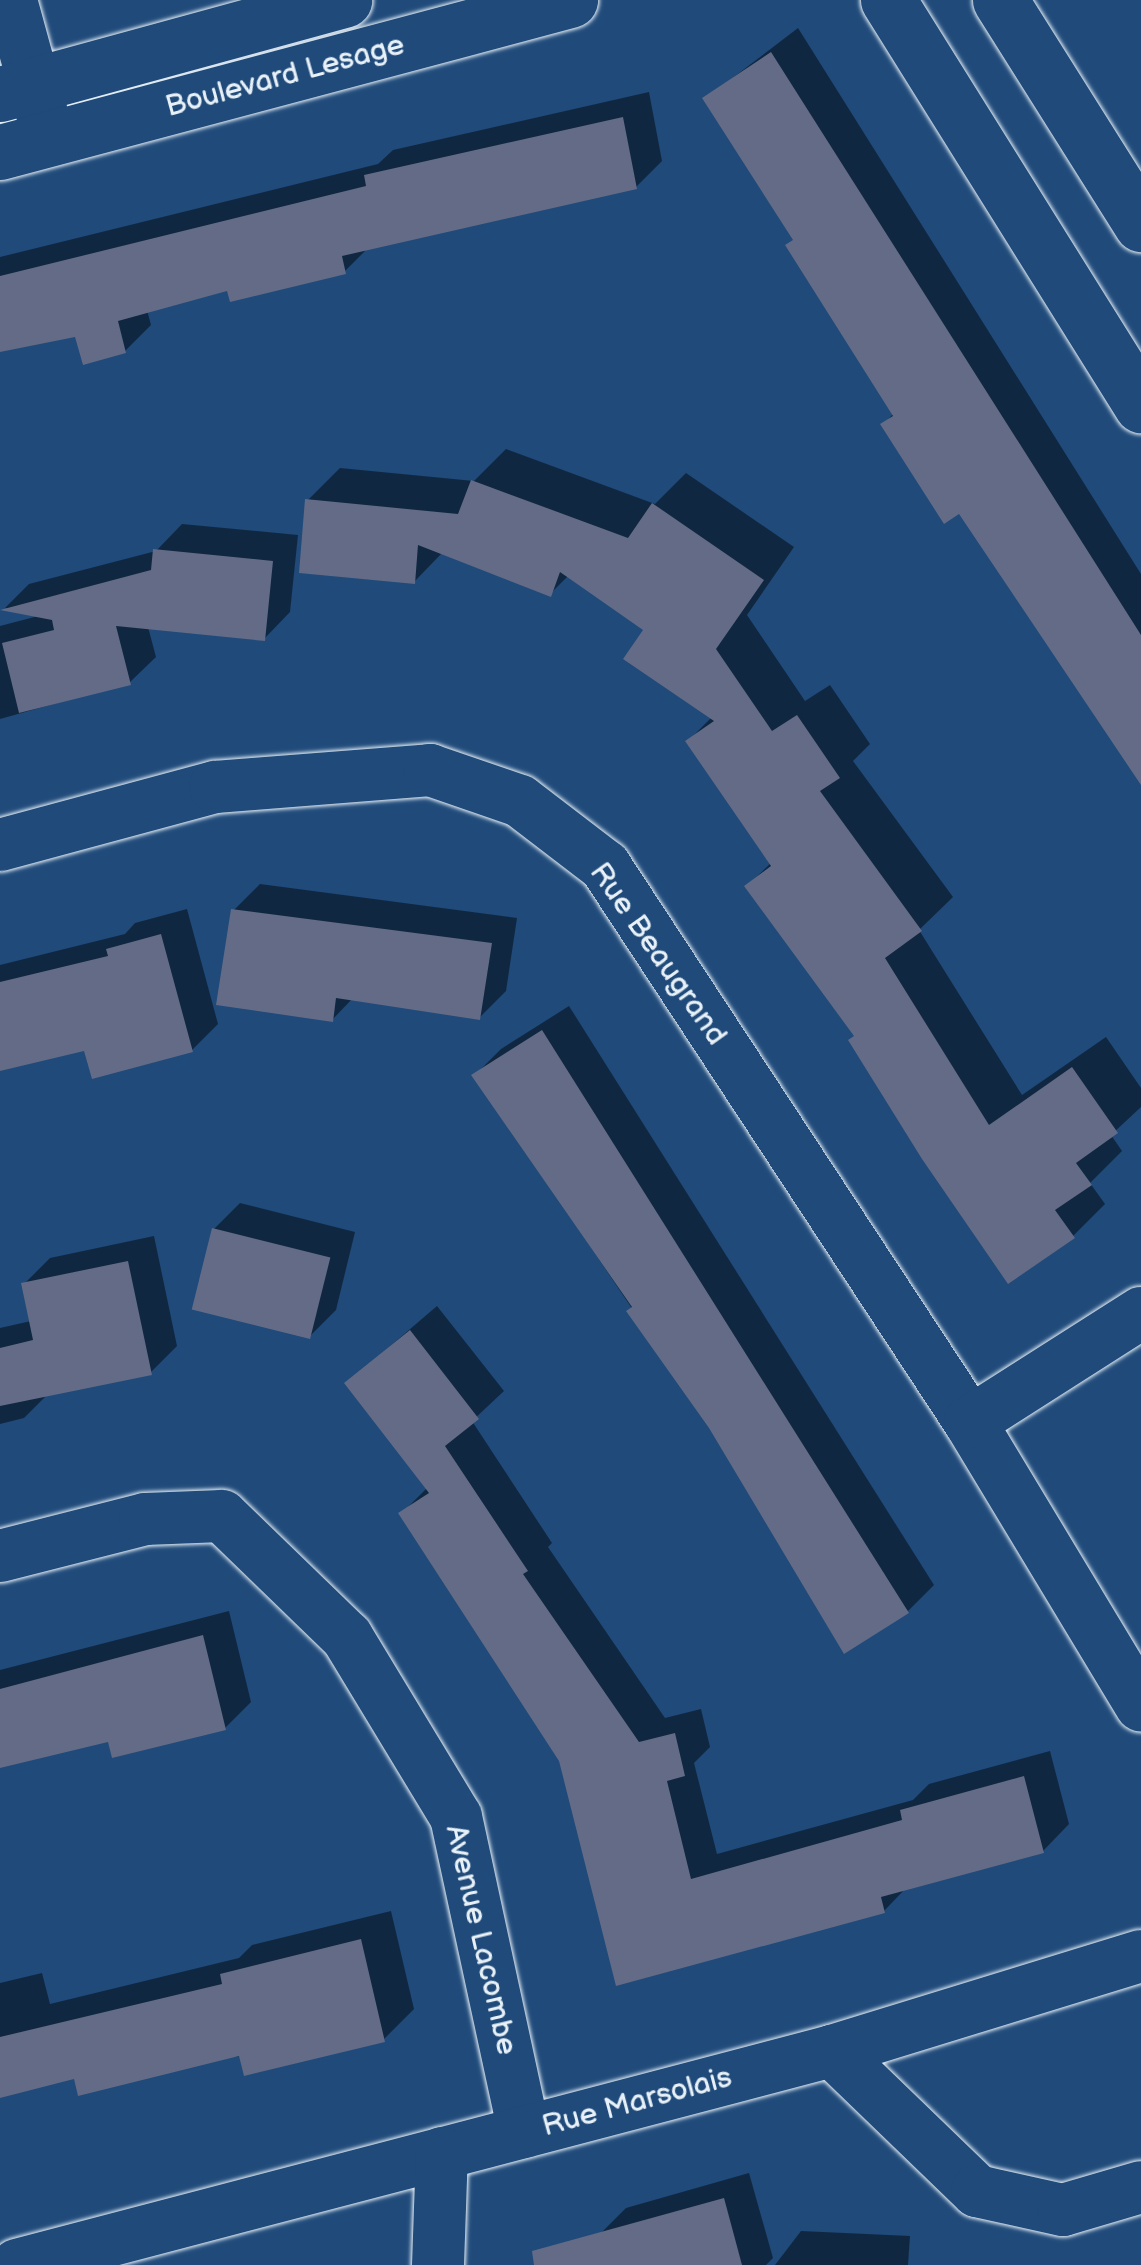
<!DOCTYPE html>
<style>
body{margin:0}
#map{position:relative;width:1141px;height:2265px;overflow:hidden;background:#1f4a7a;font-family:"Balsamiq Sans",sans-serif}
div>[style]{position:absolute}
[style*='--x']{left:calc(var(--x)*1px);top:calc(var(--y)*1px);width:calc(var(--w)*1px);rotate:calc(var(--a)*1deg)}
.shadow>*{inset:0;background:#0007}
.building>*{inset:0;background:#636b86;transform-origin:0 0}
.roads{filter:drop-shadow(0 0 2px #e8f1f8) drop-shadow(0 0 2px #e8f1f8)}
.minor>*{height:52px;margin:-26px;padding:0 26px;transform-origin:26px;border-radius:26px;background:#1f4a7a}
.tertiary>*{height:55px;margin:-27.5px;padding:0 27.5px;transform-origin:27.5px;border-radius:27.5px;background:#1f4a7a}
span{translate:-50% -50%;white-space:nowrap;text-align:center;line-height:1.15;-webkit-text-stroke:8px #1f4a7a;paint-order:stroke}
.street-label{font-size:30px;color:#e8f1f8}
</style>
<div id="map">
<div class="shadow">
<i style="clip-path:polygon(798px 28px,1141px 574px,1141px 780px,960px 510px,883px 425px,894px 413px,795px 239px,705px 99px)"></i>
<i style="clip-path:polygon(649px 92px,662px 161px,636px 187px,368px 248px,345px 271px,229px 288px,147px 310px,151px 325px,125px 351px,77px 334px,0 350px,0 257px,378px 164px,393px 150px)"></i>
<i style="clip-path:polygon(506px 449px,655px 504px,686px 473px,794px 547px,747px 615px,805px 701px,830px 685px,870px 744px,853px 761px,953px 897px,919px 930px,1022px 1095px,1106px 1037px,1141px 1088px,1141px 1107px,1111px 1135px,1122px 1151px,1090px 1183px,1105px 1204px,1073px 1236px,856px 1035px,747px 886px,772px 862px,688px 741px,712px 717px,646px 629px,569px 575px,550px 594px,443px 552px,414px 582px,308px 500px,340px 468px,474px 481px)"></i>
<i style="clip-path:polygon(182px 524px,298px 535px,290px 612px,264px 639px,148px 627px,156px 657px,129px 683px,0 719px,0 626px,42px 615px,5px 608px,29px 584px,156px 551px)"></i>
<i style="clip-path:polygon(260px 884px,517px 918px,506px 991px,480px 1017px,353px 998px,332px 1020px,234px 910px)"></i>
<i style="clip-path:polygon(187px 909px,218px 1024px,192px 1050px,86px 1048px,0 1068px,0 965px,125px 934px,135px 923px)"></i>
<i style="clip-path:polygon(569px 1006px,934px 1585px,908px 1611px,711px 1426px,475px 1075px,501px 1049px)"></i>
<i style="clip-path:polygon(240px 1203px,355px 1232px,336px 1310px,310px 1336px,214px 1229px)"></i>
<i style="clip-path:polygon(154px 1236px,177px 1346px,151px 1372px,49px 1393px,24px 1418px,0 1424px,0 1328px,31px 1321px,24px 1284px,50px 1258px)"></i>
<i style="clip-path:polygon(437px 1306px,504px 1391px,472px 1421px,552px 1543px,548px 1547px,665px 1718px,701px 1709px,710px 1747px,694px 1763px,717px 1854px,913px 1800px,929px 1784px,1050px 1751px,1069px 1824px,1043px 1851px,907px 1887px,884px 1911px,618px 1982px,561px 1760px,401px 1514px,428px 1487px,347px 1383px)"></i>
<i style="clip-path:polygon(229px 1611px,251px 1702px,225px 1728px,110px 1739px,0 1765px,0 1670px)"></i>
<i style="clip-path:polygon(391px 1911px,414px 2009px,384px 2039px,75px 2076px,0 2096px,0 1983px,42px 1973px,50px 2004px,239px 1958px,252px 1945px)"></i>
<i style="clip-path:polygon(749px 2173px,773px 2258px,766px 2265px,609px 2265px,600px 2234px,626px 2208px)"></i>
<i style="clip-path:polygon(801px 2231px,910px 2236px,908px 2265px,775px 2265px)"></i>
</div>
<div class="building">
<i style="clip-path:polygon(771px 52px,1141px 635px,1141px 785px,959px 514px,944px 524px,880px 424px,893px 416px,785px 245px,793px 240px,702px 98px)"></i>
<i style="clip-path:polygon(623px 117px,637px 189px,342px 256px,346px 274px,230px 302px,227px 291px,118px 321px,126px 353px,83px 365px,75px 337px,0 352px,0 276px,366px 186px,364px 175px)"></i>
<i style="clip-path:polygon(471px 480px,628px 538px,652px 503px,764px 580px,716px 649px,772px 731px,797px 715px,840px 778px,820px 791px,922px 931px,885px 958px,989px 1125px,1072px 1067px,1118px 1133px,1076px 1163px,1092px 1185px,1055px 1210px,1075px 1238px,1008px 1284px,922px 1159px,848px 1040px,854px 1036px,744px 886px,771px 866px,685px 741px,714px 721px,623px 659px,643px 630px,560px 572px,551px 597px,418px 545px,415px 584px,299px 573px,305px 499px,458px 514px)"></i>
<i style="clip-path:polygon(153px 549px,273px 561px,265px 641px,116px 626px,131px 685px,19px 713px,2px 643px,54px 630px,52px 620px,0 610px,151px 570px)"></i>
<i style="clip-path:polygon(231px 909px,492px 943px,480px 1020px,336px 998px,333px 1022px,216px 1005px)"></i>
<i style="clip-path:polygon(161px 934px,193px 1052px,92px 1079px,84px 1051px,0 1071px,0 982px,108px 956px,106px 949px)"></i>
<i style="clip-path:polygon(542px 1030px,909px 1613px,844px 1654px,709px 1428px,626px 1311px,632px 1307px,471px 1075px)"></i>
<i style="left:212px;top:1228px;width:122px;height:84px;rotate:14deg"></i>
<i style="clip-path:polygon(128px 1261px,152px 1375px,0 1406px,0 1348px,33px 1340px,21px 1283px)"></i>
<i style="clip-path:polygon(410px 1330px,479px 1419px,445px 1446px,528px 1571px,523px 1574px,639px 1742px,675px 1733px,685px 1776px,667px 1781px,691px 1879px,902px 1820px,900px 1810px,1024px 1776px,1044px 1853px,881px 1897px,885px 1913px,616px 1986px,559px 1761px,398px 1513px,429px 1493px,344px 1383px)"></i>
<i style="clip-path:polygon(203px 1635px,226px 1730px,112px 1758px,108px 1742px,0 1768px,0 1689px)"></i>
<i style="clip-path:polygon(361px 1939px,385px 2042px,244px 2076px,239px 2056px,78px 2096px,74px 2079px,0 2098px,0 2037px,222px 1984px,220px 1974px)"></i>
<i style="clip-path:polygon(724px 2198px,742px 2265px,534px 2265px,532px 2251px)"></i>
</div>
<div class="roads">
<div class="minor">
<i style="--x:11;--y:0;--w:133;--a:74.7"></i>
<i style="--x:0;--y:845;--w:223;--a:-15.1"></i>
<i style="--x:215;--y:787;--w:216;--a:-4.5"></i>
<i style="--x:430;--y:770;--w:95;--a:19"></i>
<i style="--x:520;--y:801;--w:107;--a:37.4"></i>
<i style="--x:605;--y:866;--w:665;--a:56.72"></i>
<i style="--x:970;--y:1422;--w:331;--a:58.9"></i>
<i style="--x:970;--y:1422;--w:203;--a:-32.5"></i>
<i style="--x:0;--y:1556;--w:150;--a:-14.3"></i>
<i style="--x:145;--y:1519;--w:77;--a:-2.2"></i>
<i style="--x:222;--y:1516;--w:174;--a:44.1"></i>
<i style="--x:347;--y:1637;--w:210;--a:58.8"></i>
<i style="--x:456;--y:1817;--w:322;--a:77.8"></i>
<i style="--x:832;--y:2051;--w:202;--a:44"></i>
<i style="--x:977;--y:2191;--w:88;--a:12.5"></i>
<i style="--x:1063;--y:2210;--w:81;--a:-16.4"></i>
<i style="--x:17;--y:2265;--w:843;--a:-14.71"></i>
<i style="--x:832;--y:2051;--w:323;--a:-17.1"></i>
<i style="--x:438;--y:2265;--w:112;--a:-88"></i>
</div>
<div class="tertiary">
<i style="--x:888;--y:0;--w:478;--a:58"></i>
<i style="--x:1000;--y:0;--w:265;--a:57.8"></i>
<i style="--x:0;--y:94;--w:357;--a:-15.3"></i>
<i style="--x:0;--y:152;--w:590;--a:-14.93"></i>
</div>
</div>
<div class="street-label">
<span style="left:285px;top:76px;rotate:-15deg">Boulevard Lesage</span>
<span style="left:658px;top:954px;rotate:55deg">Rue Beaugrand</span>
<span style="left:481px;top:1940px;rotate:77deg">Avenue Lacombe</span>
<span style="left:637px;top:2102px;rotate:-15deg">Rue Marsolais</span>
</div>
</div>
